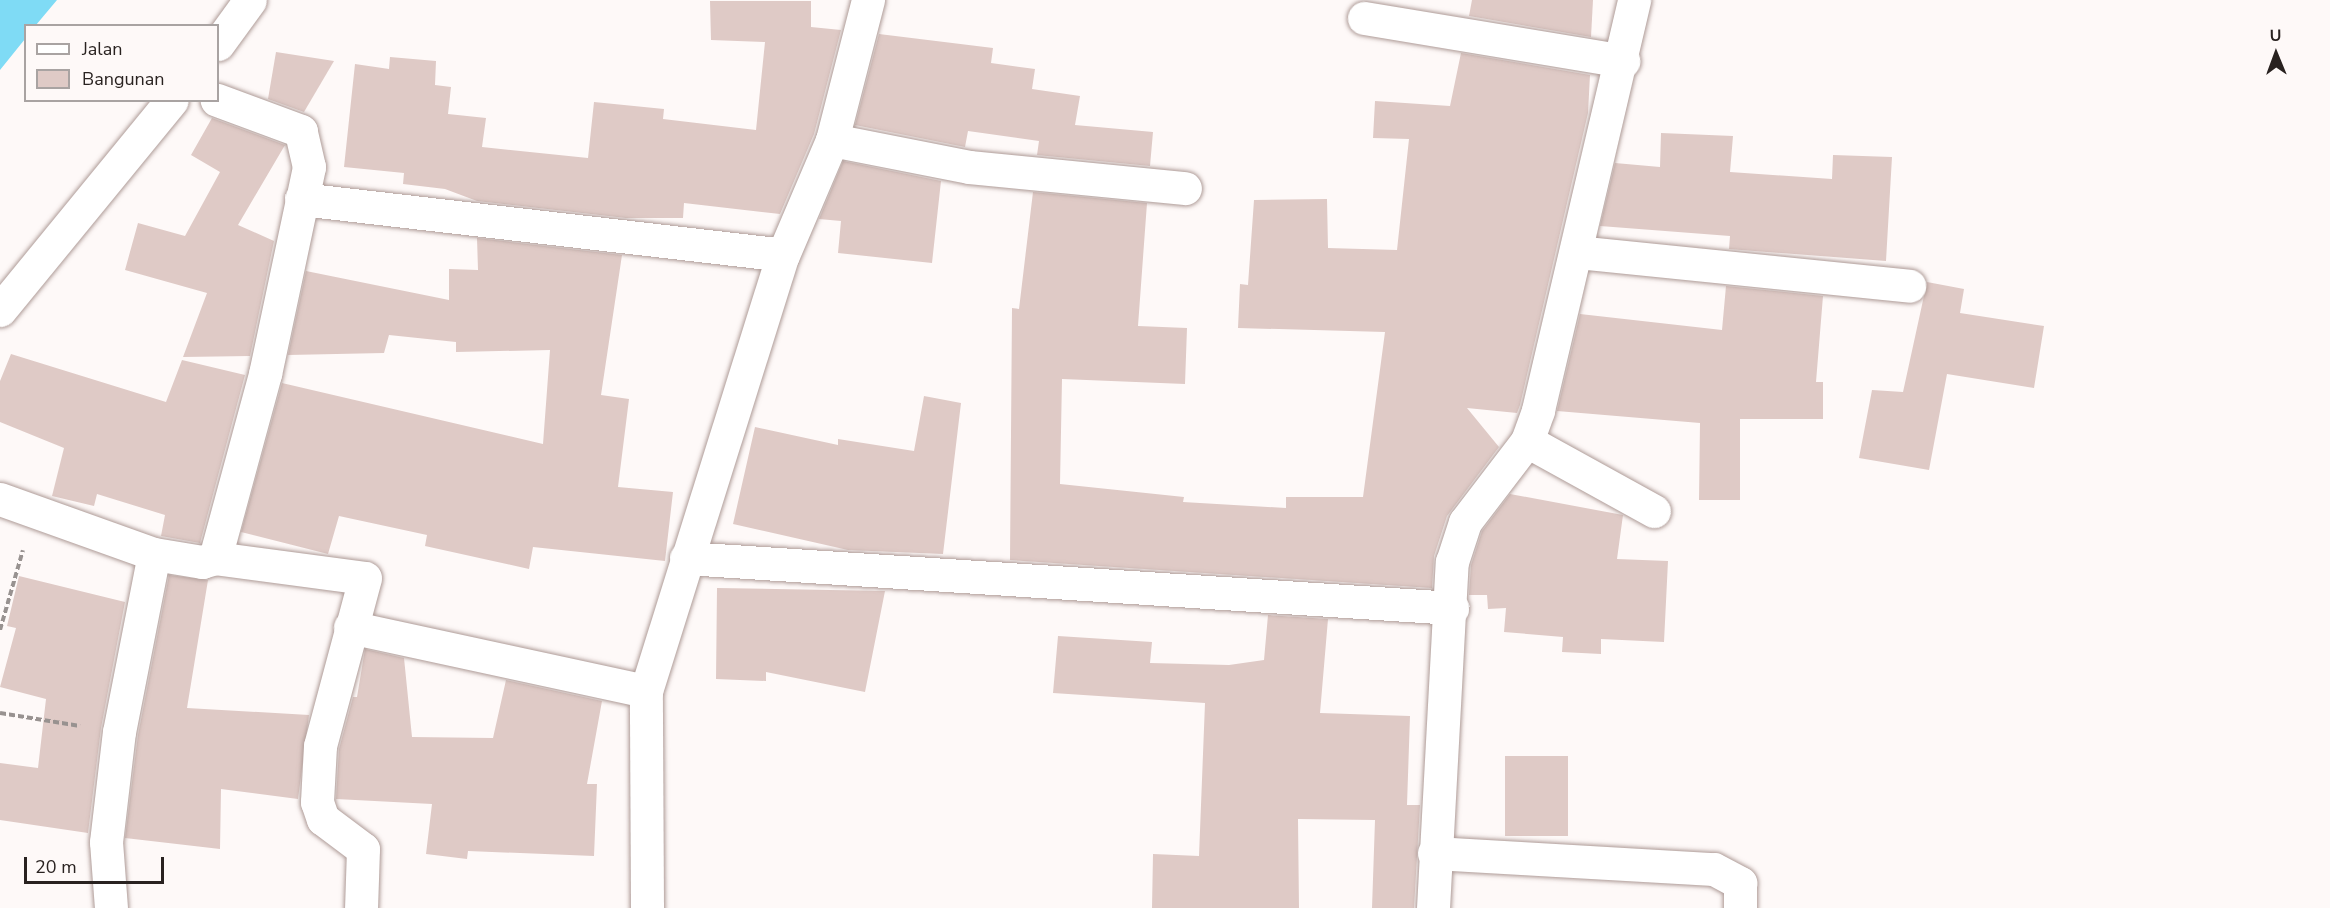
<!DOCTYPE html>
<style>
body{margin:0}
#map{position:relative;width:2330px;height:908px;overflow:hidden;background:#fef9f8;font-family:"Nunito Sans",sans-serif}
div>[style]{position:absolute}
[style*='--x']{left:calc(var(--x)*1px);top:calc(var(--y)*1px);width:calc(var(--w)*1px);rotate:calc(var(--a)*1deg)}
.water>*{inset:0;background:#7fdbf5}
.building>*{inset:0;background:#dfcac6;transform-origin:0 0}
.path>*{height:4px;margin-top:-2px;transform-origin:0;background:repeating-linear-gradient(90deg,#989290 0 6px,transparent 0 9px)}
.roads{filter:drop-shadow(0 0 2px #ae9b97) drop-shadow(0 0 2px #ae9b97)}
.minor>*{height:33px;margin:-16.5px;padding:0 16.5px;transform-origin:16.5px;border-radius:16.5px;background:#fff}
span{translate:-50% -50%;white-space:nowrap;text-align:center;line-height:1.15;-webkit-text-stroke:6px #fef9f8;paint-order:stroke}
.legend{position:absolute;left:24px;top:24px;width:195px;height:78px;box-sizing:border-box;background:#fef9f8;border:2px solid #a9a3a2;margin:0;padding:8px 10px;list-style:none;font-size:18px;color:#292220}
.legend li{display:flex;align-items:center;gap:12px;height:30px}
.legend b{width:30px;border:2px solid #a9a3a2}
.north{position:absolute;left:2246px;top:24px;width:60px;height:60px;-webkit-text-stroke:4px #fef9f8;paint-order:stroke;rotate:359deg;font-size:16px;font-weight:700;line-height:24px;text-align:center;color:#292220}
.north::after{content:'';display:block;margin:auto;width:21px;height:27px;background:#292220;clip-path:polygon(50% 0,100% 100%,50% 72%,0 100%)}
.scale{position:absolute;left:24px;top:857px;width:140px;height:27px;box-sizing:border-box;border:3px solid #292220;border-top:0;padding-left:8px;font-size:18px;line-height:21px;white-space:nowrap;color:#292220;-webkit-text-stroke:4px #fef9f8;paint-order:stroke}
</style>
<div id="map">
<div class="water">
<i style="clip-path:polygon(0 0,57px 0,36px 25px,26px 26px,25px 39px,0 70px)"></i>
</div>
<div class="building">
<i style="clip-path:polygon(1472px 0,1593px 0,1591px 37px,1469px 16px)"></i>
<i style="clip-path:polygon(710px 1px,811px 1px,811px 27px,841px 30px,814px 134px,780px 214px,684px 203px,683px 218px,626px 218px,477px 201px,445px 189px,403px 184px,404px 173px,344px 167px,355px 64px,389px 69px,390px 57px,436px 61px,435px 85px,451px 87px,448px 114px,486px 118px,482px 147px,588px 158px,594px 102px,664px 109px,663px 119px,756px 130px,765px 42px,711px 40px)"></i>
<i style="clip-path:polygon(879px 34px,993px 48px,991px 63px,1035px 69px,1032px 89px,1080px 96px,1075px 125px,1153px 132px,1150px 166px,1037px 155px,1039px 141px,968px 131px,965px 147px,855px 125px)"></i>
<i style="clip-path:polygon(276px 52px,334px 61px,304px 112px,268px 99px)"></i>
<i style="clip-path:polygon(1461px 53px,1590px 75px,1588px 113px,1520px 405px,1517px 413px,1467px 408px,1499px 447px,1447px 516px,1434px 556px,1432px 588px,1010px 560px,1012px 308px,1019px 309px,1033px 192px,1147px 203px,1138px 326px,1187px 328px,1185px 384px,1062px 379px,1060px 484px,1184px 497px,1183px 502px,1286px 508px,1286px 497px,1363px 497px,1385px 332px,1238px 328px,1240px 284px,1248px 285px,1254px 200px,1327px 199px,1328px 248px,1397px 250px,1409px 139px,1373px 138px,1375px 101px,1450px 106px)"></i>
<i style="clip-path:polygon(212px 118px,285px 145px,238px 225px,274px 241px,250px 356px,183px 357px,207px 293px,125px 270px,138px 223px,185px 236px,220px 172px,191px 155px)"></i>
<i style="clip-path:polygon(1661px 133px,1733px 136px,1730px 172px,1832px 179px,1833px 155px,1892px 157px,1886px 261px,1729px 249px,1730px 236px,1600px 226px,1615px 163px,1660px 167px)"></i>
<i style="clip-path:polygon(843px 161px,941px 181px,932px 263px,838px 253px,841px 221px,819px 219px)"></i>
<i style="clip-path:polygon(477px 238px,622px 255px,601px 395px,629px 399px,618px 487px,673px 492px,665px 561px,533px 547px,529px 569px,425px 546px,427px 535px,339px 516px,328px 554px,241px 532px,282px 383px,543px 444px,550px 350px,456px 352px,456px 342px,389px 335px,384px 353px,288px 355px,306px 271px,449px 300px,449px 269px,478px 270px)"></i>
<i style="clip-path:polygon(1927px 282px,1964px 289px,1960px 313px,2044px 326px,2034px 388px,1947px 374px,1929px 470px,1859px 458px,1872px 390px,1903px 392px)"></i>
<i style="clip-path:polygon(1726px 286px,1823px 296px,1816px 382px,1823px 382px,1823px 419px,1740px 419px,1740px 500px,1699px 500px,1700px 423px,1557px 411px,1580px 314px,1722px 330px)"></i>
<i style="clip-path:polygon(11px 354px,166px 402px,182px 360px,245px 375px,200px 543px,161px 536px,165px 515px,97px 494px,94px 506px,52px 496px,64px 448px,0 422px,0 381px)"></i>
<i style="clip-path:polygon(924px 396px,961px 403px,943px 554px,848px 550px,733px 524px,755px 427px,838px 445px,838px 439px,914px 451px)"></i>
<i style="clip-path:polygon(1510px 494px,1623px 515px,1617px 559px,1668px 561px,1664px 642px,1601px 639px,1601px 654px,1562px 652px,1563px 637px,1504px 632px,1506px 608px,1488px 609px,1487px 595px,1469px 595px,1471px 565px,1482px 531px)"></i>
<i style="clip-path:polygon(169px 575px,208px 580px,187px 708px,309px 715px,298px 799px,221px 789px,220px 849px,125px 838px,138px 735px)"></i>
<i style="clip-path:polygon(19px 576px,125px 602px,101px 728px,88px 833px,0 820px,0 763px,38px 768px,46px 699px,0 687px,16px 628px,7px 626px)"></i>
<i style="clip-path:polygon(717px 588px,885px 591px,865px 692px,766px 672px,766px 681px,716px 679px)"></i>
<i style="clip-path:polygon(1268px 615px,1328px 619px,1320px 713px,1410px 716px,1407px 805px,1420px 805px,1414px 908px,1372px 908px,1375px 820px,1298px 819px,1299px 908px,1152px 908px,1153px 854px,1199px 856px,1205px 703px,1053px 693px,1058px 636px,1152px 642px,1150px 663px,1229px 665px,1264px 660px)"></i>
<i style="clip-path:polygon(365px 649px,404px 658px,412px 737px,493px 738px,506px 680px,602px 701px,587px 784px,597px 784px,594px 856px,468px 851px,467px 859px,426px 854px,432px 804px,336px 799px,339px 749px,353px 697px,357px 697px)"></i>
<i style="left:1505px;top:756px;width:63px;height:80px"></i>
</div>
<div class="path">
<i style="--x:0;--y:630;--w:83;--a:-74"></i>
<i style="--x:0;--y:713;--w:81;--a:9.2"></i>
</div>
<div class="roads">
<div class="minor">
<i style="--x:1364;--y:18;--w:263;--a:9.4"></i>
<i style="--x:218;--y:44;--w:54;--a:-54"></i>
<i style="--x:832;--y:140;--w:140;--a:11.1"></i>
<i style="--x:969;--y:167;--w:217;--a:5.6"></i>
<i style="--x:301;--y:199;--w:485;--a:6.6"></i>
<i style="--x:1577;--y:252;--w:334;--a:5.8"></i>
<i style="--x:0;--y:310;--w:271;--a:-50.7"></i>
<i style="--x:1527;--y:441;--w:145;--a:28.9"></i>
<i style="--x:0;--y:499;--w:164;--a:19.7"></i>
<i style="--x:154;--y:554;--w:49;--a:9.5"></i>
<i style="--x:202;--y:562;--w:14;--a:-17"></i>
<i style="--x:215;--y:558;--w:191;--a:-74.8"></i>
<i style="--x:265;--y:374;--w:212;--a:-78"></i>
<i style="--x:309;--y:167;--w:37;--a:-103"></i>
<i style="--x:301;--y:131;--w:90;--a:-159.7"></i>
<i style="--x:215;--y:558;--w:151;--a:7.6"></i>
<i style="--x:365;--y:578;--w:174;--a:105"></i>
<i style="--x:320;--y:746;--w:56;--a:93.1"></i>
<i style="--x:317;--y:802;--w:18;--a:71"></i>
<i style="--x:323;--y:819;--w:50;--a:36.9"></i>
<i style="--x:363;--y:849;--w:59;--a:91.9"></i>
<i style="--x:686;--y:558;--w:768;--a:3.73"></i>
<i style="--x:350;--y:627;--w:303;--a:12.2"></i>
<i style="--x:1434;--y:853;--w:280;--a:3.3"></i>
<i style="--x:1714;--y:869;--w:30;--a:28"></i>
<i style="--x:1740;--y:883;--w:25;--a:90"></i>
<i style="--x:111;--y:908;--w:66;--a:-94.3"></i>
<i style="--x:106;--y:842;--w:111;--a:-83.3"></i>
<i style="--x:119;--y:732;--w:181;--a:-78.9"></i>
<i style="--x:647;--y:908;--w:217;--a:-90.3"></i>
<i style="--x:646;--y:691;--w:457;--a:-72.6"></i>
<i style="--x:783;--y:255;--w:125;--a:-66.9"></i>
<i style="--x:832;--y:140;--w:145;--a:-75.6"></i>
<i style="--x:1433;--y:908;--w:347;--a:-86.9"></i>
<i style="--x:1452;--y:562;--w:42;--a:-72"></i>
<i style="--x:1465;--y:522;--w:102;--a:-52.6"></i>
<i style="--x:1527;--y:441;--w:33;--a:-70"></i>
<i style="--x:1538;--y:410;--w:421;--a:-76.8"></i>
</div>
</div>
<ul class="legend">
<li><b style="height:8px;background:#fff"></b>Jalan</li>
<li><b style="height:16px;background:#dfcac6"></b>Bangunan</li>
</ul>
<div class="north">U</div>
<div class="scale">20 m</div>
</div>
